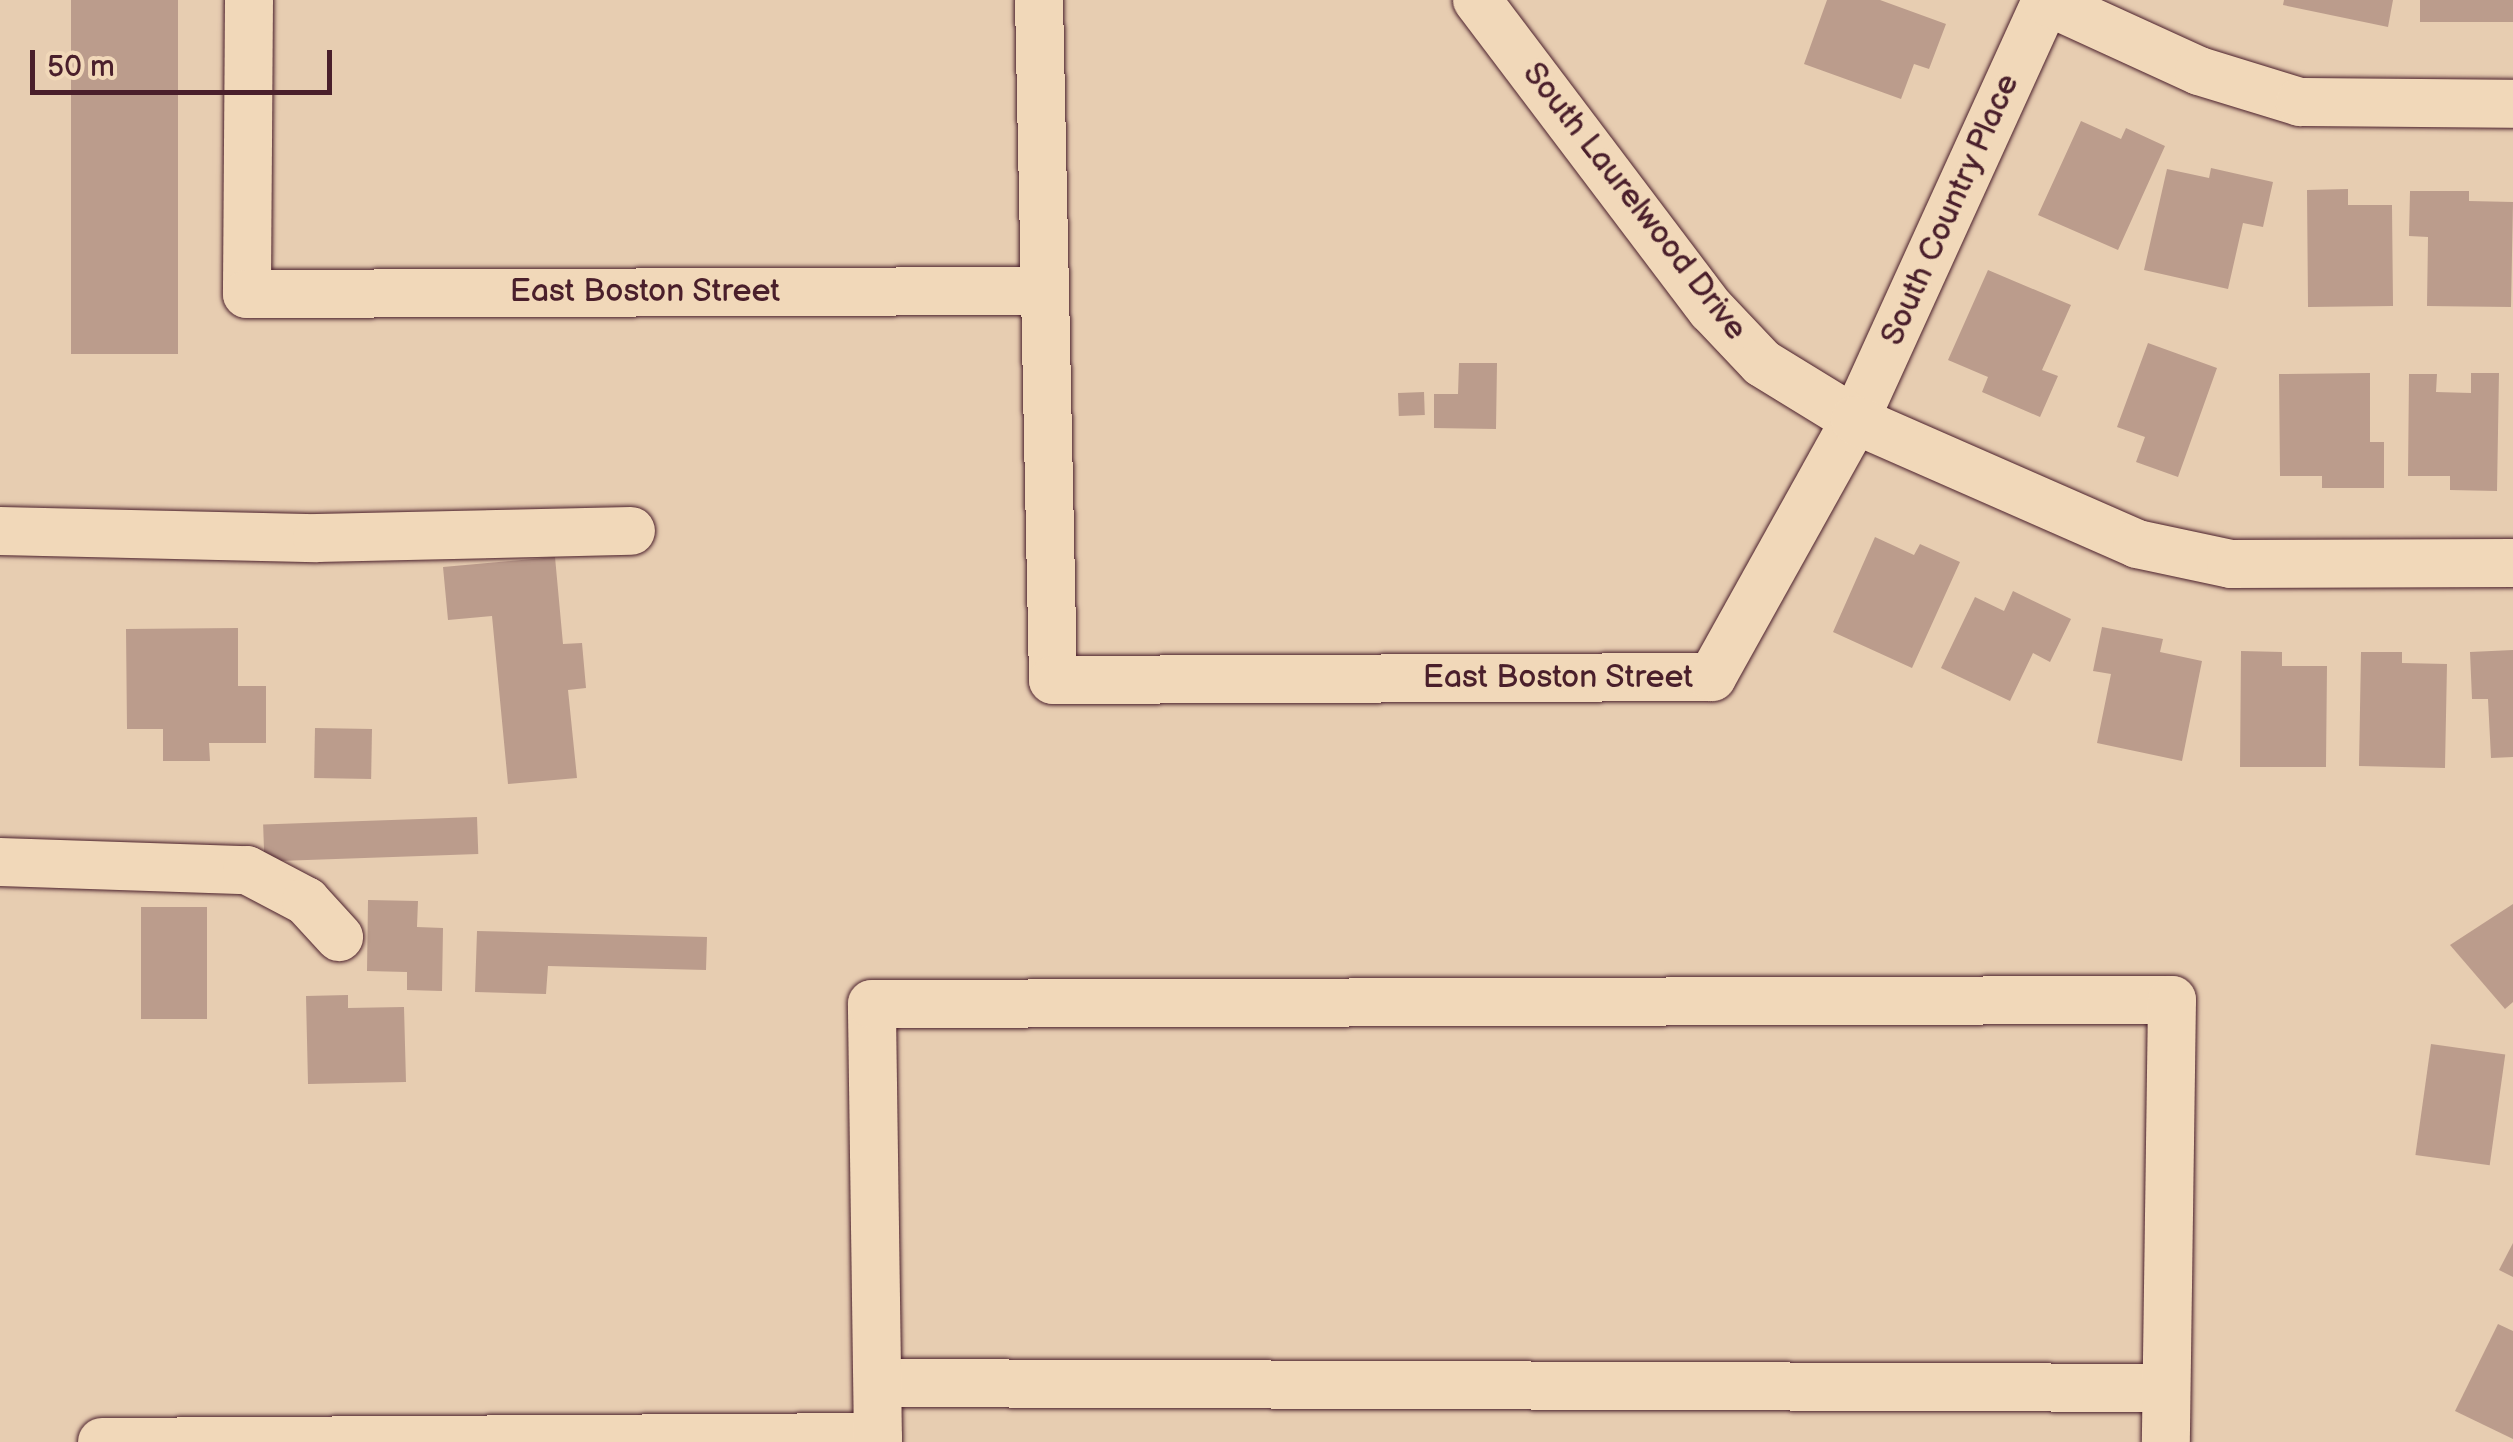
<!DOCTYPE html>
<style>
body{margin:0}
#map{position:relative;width:2513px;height:1442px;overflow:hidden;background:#e7cdb1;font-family:"Balsamiq Sans",sans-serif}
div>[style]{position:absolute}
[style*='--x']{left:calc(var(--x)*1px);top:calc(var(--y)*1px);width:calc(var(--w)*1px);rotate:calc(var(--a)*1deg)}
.building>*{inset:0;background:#bb9c8c;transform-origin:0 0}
.roads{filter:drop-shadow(0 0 2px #4a1f2b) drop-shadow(0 0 2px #4a1f2b)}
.minor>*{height:48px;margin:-24px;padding:0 24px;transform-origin:24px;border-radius:24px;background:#f1d8b9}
span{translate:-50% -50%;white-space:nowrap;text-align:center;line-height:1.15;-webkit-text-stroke:8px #f1d8b9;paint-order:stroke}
.street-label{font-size:32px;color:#4a1f2b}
.scale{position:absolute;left:30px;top:50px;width:302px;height:45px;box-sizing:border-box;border:5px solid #4a1f2b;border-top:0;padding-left:12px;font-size:30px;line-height:35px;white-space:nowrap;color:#4a1f2b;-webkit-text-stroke:8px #f1d8b9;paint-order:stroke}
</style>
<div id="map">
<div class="building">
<i style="left:71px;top:0;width:107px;height:354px"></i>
<i style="clip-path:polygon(1827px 0,1880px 0,1946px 24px,1929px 69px,1914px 64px,1901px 99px,1804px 64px)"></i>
<i style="clip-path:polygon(2284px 0,2393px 0,2388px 27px,2283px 5px)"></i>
<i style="left:2420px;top:0;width:93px;height:22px"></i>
<i style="clip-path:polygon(2081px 121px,2121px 139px,2126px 128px,2165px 146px,2118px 250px,2038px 215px)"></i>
<i style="clip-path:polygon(2211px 168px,2273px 182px,2263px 227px,2243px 223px,2228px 289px,2144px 270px,2167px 169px,2209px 178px)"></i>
<i style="clip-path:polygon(2348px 189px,2348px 205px,2392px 205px,2393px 306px,2308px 307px,2307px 190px)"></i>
<i style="clip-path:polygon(2410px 191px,2469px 191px,2469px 201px,2513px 202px,2511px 307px,2427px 306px,2428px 237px,2409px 236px)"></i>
<i style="clip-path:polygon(1988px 270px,2071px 305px,2042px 370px,2058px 376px,2040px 417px,1982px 392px,1988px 377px,1948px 360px)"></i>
<i style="clip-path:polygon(2148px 343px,2217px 368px,2178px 477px,2136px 462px,2145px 437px,2117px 427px)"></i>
<i style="clip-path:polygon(1459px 363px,1497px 363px,1496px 429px,1434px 428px,1434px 394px,1458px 394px)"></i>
<i style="clip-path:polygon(2370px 373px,2370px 442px,2384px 442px,2384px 488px,2322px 488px,2322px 476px,2280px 476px,2279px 374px)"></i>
<i style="clip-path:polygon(2471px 373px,2499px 373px,2497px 491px,2450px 490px,2450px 476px,2408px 476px,2409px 374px,2437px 374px,2436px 392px,2471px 393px)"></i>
<i style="left:1424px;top:392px;width:23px;height:26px;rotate:88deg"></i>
<i style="clip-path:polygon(1875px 537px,1914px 555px,1920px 544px,1960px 562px,1912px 668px,1833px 632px)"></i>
<i style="clip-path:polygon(555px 557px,563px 644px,582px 643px,586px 688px,568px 690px,577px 778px,508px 784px,492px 616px,448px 620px,443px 567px)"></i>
<i style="clip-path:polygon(2013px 591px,2071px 619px,2050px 662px,2033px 653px,2010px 701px,1941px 668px,1975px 597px,2004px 611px)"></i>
<i style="clip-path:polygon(2102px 627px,2163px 639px,2160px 652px,2202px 661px,2182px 761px,2097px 743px,2111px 674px,2093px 671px)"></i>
<i style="clip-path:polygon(238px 628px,238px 686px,266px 686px,266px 743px,209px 743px,210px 761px,163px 761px,163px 729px,127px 729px,126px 629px)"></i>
<i style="clip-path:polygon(2513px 650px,2513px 757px,2491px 758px,2488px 699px,2472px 699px,2470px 652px)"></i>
<i style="clip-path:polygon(2241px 651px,2282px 652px,2282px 666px,2327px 666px,2326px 767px,2240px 767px)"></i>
<i style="clip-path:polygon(2361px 652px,2402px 652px,2402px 663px,2447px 664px,2445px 768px,2359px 766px)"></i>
<i style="left:315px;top:728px;width:57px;height:50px;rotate:1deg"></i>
<i style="left:477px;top:817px;width:37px;height:214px;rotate:88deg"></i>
<i style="clip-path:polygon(368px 900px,418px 901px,417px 927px,443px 928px,442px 991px,407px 990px,407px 972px,367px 971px)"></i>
<i style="clip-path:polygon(2513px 904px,2513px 1002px,2505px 1009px,2450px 945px)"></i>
<i style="left:141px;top:907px;width:66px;height:112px"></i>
<i style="clip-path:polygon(477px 931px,707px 937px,706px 970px,548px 966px,546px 994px,475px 992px)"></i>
<i style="clip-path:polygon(348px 995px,348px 1008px,404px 1007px,406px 1082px,308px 1084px,306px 996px)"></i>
<i style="left:2431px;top:1044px;width:75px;height:112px;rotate:8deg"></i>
<i style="clip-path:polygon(2513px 1243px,2513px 1277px,2499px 1270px)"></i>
<i style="clip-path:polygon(2498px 1324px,2513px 1331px,2513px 1439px,2455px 1411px)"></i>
</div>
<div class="roads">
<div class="minor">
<i style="--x:249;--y:0;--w:294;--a:90.4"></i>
<i style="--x:247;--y:294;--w:795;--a:-0.22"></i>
<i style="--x:1039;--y:0;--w:680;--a:88.82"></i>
<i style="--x:1053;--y:680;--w:659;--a:-0.26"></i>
<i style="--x:1712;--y:677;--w:294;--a:-60.9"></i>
<i style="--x:1855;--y:420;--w:461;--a:-65.5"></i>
<i style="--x:1477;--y:0;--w:388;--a:52.9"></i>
<i style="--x:1711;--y:309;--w:74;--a:46.6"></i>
<i style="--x:1762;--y:363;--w:109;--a:31.5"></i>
<i style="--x:1855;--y:420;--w:308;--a:23.7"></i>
<i style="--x:2137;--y:544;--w:96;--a:12"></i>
<i style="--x:2231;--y:564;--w:282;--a:-0.2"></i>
<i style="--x:2046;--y:1;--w:168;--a:24.6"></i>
<i style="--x:2199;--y:71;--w:106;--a:17.1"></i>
<i style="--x:2300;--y:102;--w:213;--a:0.5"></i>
<i style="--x:0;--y:531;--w:317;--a:1.3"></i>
<i style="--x:317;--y:538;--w:314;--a:-1.3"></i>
<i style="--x:0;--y:862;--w:247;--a:1.9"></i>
<i style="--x:247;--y:870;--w:67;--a:27.7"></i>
<i style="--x:306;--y:901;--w:49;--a:47.5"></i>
<i style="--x:878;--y:1383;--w:1288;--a:0.22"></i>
<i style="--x:102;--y:1442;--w:776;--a:-0.37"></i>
<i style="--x:878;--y:1442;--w:438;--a:-90.8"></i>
<i style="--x:872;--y:1004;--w:1300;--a:-0.18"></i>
<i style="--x:2172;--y:1000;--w:442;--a:90.8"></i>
</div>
</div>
<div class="street-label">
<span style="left:1634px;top:202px;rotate:52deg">South Laurelwood Drive</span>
<span style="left:1951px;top:210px;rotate:-66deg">South Country Place</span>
<span style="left:645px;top:292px">East Boston Street</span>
<span style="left:1558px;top:678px">East Boston Street</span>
</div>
<div class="scale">50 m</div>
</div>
